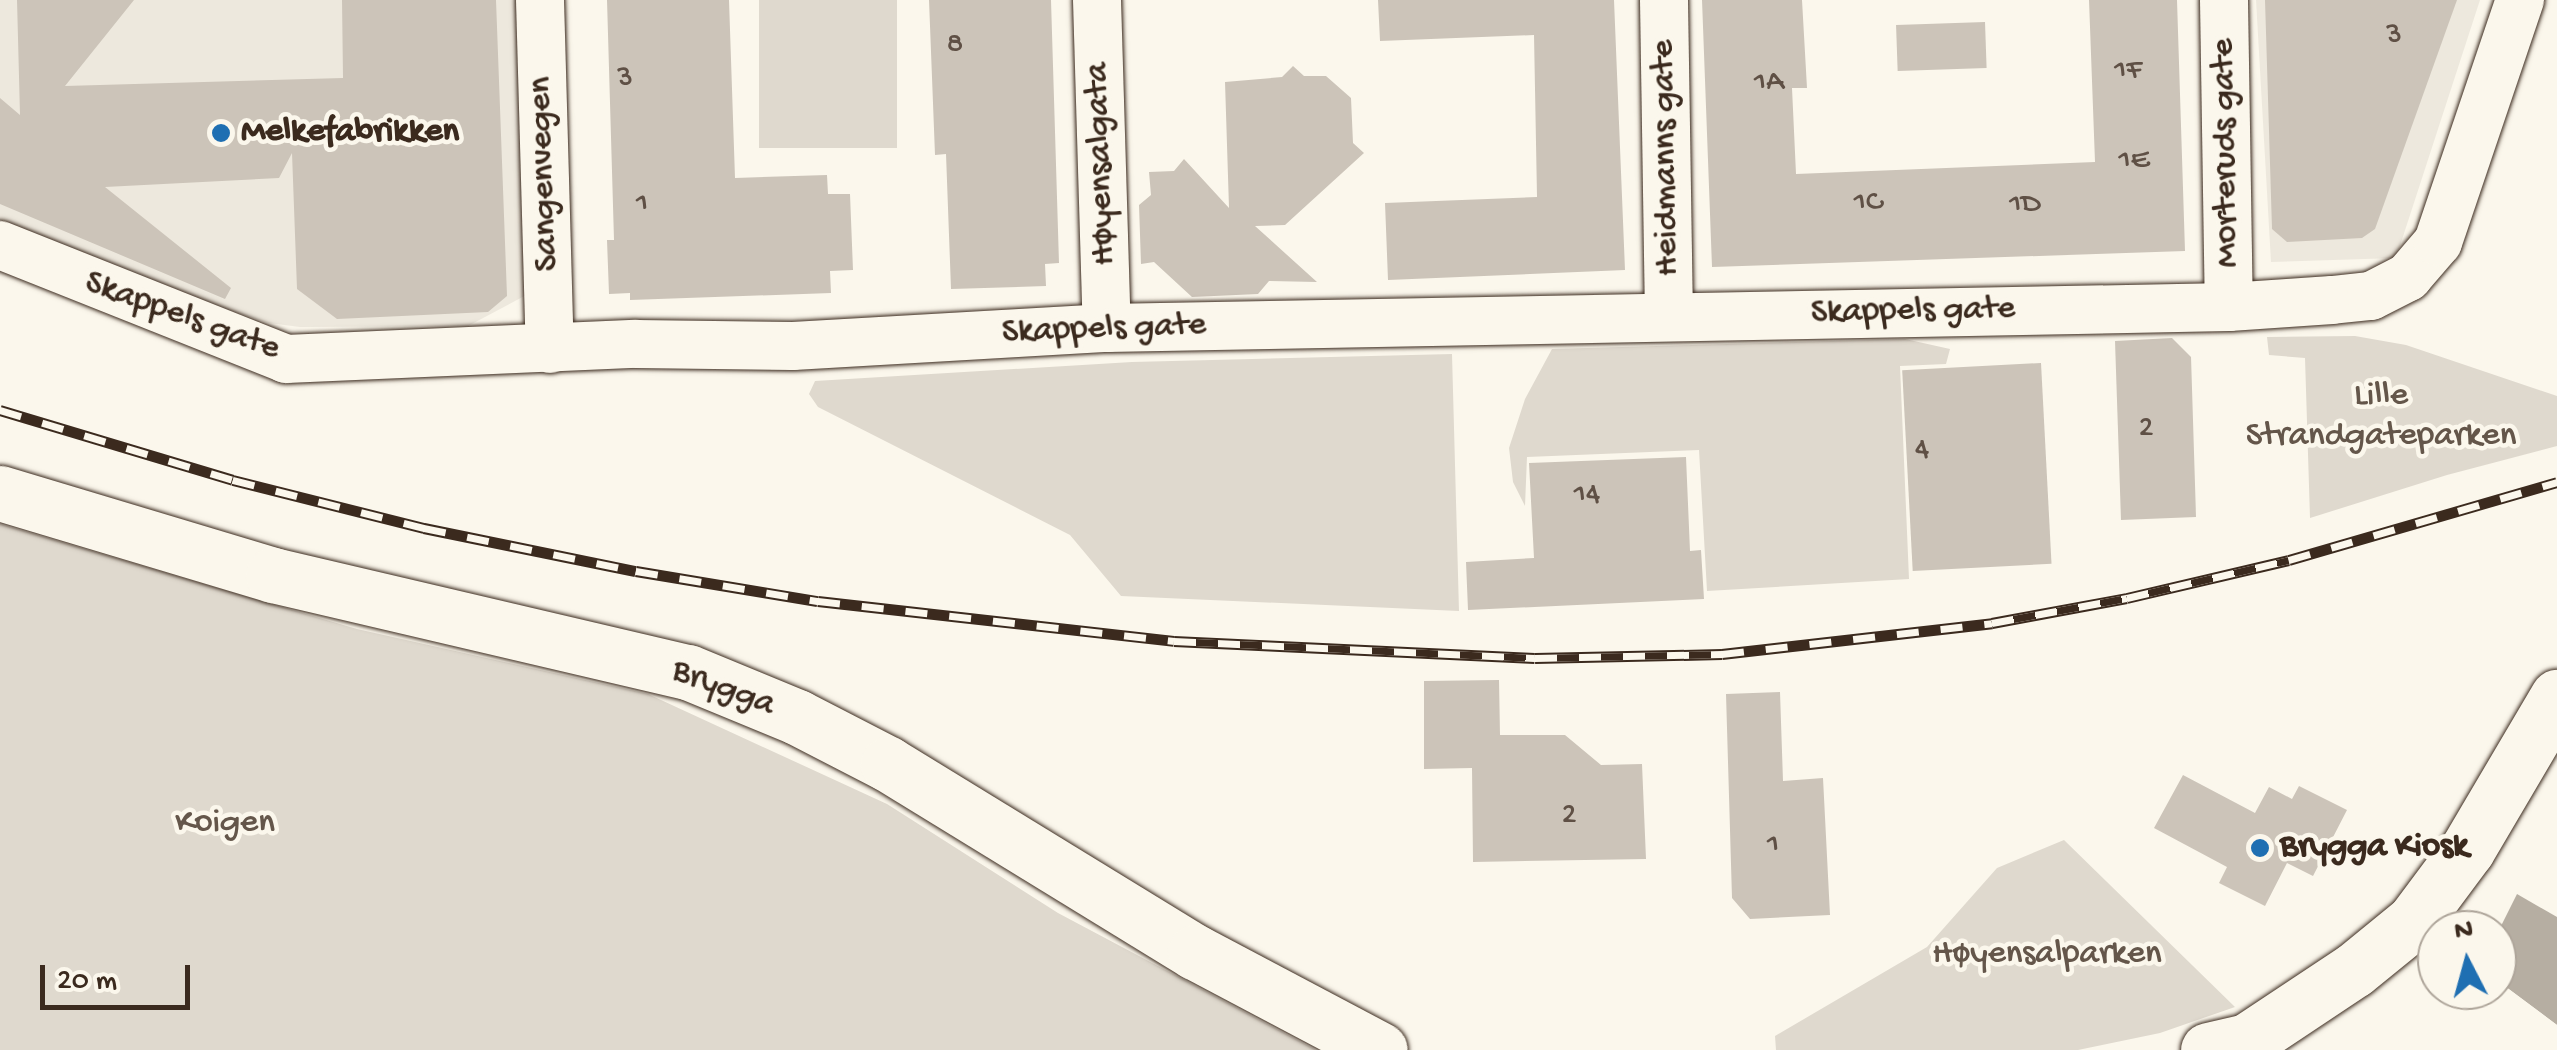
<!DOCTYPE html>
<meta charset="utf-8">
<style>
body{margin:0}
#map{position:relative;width:2557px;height:1050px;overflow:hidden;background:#fbf7ec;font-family:"Gochi Hand",sans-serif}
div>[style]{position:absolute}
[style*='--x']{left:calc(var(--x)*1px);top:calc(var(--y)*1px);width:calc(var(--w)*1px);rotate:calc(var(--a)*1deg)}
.built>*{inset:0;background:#ede8dd}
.green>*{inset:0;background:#dfd9ce;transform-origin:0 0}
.water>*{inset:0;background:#b6aea2}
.pier>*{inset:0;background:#fbf7ec}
.building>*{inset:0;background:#ccc4b9;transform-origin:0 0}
.roads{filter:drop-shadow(0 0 2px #3b2a1e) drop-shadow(0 0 2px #3b2a1e)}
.minor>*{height:48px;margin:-24px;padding:0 24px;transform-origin:24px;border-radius:24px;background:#fbf7ec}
.tertiary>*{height:55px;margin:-27.5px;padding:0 27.5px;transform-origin:27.5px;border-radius:27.5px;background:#fbf7ec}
.rail>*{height:11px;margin-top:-5.5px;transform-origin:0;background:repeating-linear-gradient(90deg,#fbf7ec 0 22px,#3b2a1e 0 44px);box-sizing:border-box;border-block:2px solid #3b2a1e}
.dots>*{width:28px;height:28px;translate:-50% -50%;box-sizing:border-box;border:5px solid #fbf7ec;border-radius:50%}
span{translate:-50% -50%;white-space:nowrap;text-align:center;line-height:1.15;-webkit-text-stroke:9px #fbf7ec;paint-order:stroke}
.number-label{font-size:30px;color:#5f5045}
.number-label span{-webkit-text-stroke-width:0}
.poi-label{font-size:35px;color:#3b2a1e;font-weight:700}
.left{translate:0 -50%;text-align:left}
.street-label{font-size:35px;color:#3b2a1e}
.park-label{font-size:35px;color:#64564a}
.north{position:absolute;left:2417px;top:910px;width:100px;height:100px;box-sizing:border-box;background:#fbf7ec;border:2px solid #aea59a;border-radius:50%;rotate:354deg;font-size:28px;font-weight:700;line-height:40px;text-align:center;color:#3b2a1e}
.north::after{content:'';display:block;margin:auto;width:35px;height:45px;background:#1f6fb2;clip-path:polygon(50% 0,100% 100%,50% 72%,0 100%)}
.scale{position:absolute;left:40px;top:965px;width:150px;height:45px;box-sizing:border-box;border:5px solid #3b2a1e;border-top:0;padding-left:12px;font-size:30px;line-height:35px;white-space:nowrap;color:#3b2a1e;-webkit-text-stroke:8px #fbf7ec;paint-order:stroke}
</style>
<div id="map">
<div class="built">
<i style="clip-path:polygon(0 0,518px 0,530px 293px,468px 326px,300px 327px,269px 323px,102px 270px,0 224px)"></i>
<i style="clip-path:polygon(2256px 0,2480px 0,2396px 258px,2271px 262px)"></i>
</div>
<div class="green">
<i style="left:759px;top:0;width:138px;height:148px"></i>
<i style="clip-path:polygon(2355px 336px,2406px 345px,2557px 396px,2557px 446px,2447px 475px,2310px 518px,2305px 358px,2269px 355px,2267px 337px)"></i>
<i style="clip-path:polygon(1905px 339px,1950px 349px,1946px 364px,1900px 366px,1909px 579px,1707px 591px,1699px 450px,1527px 457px,1525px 506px,1513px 482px,1509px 448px,1525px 399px,1552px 349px)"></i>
<i style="clip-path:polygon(1452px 354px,1459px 611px,1121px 596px,1070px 535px,818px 407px,809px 394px,815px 381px,1132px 362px)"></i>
<i style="clip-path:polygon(0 524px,357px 629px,648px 694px,887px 804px,1058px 913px,1316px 1050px,0 1050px)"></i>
<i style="clip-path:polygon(2064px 840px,2235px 1007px,2160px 1033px,2078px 1050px,1776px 1050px,1775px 1036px,1927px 947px,1997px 868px)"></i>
</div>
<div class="water">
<i style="clip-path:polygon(2517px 894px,2557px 917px,2557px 1025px,2502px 984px,2498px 966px,2499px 930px)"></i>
</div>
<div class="pier">
<i style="clip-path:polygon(2497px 957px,2502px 984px,2557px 1025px,2557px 1030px,2498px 987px)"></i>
</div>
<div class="building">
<i style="clip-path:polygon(17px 0,134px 0,65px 86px,343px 78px,342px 0,496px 0,507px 296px,488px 312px,337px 319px,297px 289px,292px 153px,279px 178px,105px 187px,231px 288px,225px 299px,0 204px,0 98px,20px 115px)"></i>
<i style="clip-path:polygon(607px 0,729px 0,735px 178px,827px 175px,828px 194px,850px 194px,853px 270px,830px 271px,831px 293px,630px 300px,630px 293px,609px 294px,607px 240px,614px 240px)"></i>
<i style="clip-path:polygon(929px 0,1051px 0,1059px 263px,1045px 264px,1046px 286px,951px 289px,946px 154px,935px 155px)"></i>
<i style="clip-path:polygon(1378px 0,1614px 0,1625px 270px,1388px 280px,1385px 203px,1537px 197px,1534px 35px,1380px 41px)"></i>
<i style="clip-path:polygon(1702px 0,1802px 0,1807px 88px,1792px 88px,1796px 174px,2095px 162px,2089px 0,2177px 0,2185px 251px,1712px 267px)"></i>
<i style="clip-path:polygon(2265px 0,2457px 0,2375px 229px,2362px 238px,2287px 242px,2272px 229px)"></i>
<i style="left:1985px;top:22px;width:46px;height:89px;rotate:88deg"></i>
<i style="clip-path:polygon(1293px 66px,1304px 76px,1326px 76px,1351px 98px,1353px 143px,1364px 153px,1285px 225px,1255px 226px,1317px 282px,1269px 281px,1258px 294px,1192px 297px,1154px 262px,1141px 264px,1139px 205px,1151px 195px,1149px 172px,1174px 171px,1184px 159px,1229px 208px,1225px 82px,1282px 77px)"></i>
<i style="clip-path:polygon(2172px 338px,2191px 357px,2196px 517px,2121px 520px,2115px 341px)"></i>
<i style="left:2041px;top:363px;width:201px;height:139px;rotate:87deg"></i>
<i style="clip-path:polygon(1686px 457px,1690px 551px,1701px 550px,1704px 599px,1468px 610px,1466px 562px,1534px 558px,1529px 463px)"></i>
<i style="clip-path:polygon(1499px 680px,1500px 735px,1565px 735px,1601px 765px,1642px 764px,1646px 859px,1473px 862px,1472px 768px,1424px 769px,1424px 681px)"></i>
<i style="clip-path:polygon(1780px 692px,1783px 781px,1823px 778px,1830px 915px,1750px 919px,1732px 898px,1726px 694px)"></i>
<i style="clip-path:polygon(2183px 775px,2255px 813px,2269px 787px,2292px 799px,2299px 786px,2347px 810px,2313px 876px,2287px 863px,2265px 906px,2219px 883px,2227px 867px,2154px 828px)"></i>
</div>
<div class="roads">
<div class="minor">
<i style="--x:540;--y:0;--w:349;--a:88.4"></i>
<i style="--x:1097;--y:0;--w:328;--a:88.3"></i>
<i style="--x:1664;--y:0;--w:316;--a:89.1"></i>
<i style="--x:2224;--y:0;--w:307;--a:89.1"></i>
<i style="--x:0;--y:245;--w:308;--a:21.7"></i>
<i style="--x:286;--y:359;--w:350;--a:-2.5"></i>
<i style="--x:636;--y:344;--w:157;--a:0.7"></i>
<i style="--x:793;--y:346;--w:315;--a:-3.3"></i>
<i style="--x:1107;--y:328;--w:1122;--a:-1.07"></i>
<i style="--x:2229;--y:307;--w:103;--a:-3.9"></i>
<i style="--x:2332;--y:300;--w:39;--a:-6"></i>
<i style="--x:2371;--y:296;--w:42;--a:-27.2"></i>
<i style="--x:2408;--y:277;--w:46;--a:-49.4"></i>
<i style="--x:2438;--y:242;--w:256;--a:-71.3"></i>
</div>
<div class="tertiary">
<i style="--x:0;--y:493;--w:285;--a:16.7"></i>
<i style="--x:273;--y:575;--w:426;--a:13.2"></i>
<i style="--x:688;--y:672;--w:118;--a:22.4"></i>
<i style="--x:797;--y:717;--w:102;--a:27.3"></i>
<i style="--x:888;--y:764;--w:360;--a:31.5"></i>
<i style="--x:1195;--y:952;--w:209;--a:27.9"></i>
<i style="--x:2208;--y:1050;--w:40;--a:-13"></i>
<i style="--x:2247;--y:1041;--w:128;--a:-33.6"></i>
<i style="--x:2354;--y:970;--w:77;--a:-39.2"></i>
<i style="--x:2414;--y:921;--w:89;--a:-53.3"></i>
<i style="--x:2467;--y:850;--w:178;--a:-59.5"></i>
</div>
</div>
<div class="rail">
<i style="--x:0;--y:410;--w:243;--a:16.7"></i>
<i style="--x:233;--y:480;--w:197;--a:14.1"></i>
<i style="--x:424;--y:528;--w:216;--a:11.5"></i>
<i style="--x:636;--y:571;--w:184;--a:9.4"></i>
<i style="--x:818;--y:601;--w:358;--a:6.4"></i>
<i style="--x:1174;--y:641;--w:361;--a:2.7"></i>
<i style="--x:1535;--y:658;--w:187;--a:-1.2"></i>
<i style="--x:1722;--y:654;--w:272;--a:-6.5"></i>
<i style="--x:1992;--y:623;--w:137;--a:-10.5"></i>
<i style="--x:2127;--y:598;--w:166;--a:-13.2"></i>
<i style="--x:2289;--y:560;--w:279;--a:-16.2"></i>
</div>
<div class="dots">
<i style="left:221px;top:133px;background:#1f6fb2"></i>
<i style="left:2260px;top:848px;background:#1f6fb2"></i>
</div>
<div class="number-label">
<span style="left:2394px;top:37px">3</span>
<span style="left:955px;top:46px">8</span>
<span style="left:2128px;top:72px">1F</span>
<span style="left:625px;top:80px">3</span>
<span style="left:1769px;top:84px">1A</span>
<span style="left:2134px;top:162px">1E</span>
<span style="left:1868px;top:204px">1C</span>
<span style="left:642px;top:205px">1</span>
<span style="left:2025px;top:206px">1D</span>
<span style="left:2146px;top:430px">2</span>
<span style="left:1922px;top:451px">4</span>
<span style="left:1587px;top:496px">14</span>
<span style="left:1569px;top:817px">2</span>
<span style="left:1773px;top:846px">1</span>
</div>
<div class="poi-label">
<span class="left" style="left:241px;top:133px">Melkefabrikken</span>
<span class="left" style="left:2280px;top:848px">Brygga Kiosk</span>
</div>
<div class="street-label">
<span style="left:2227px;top:153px;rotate:-91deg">Morteruds gate</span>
<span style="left:1667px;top:158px;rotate:-91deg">Heidmanns gate</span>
<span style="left:1102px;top:164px;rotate:-92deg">Høyensalgata</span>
<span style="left:545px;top:174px;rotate:-92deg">Sangenvegen</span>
<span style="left:1913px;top:312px;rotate:-1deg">Skappels gate</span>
<span style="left:182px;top:317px;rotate:20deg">Skappels gate</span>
<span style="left:1104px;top:330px;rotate:-2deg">Skappels gate</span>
<span style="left:723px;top:689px;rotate:20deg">Brygga</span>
</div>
<div class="park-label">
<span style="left:2381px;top:417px">Lille<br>Strandgateparken</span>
<span style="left:225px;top:824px">Koigen</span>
<span style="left:2047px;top:955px">Høyensalparken</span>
</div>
<div class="north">N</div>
<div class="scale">20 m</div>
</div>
